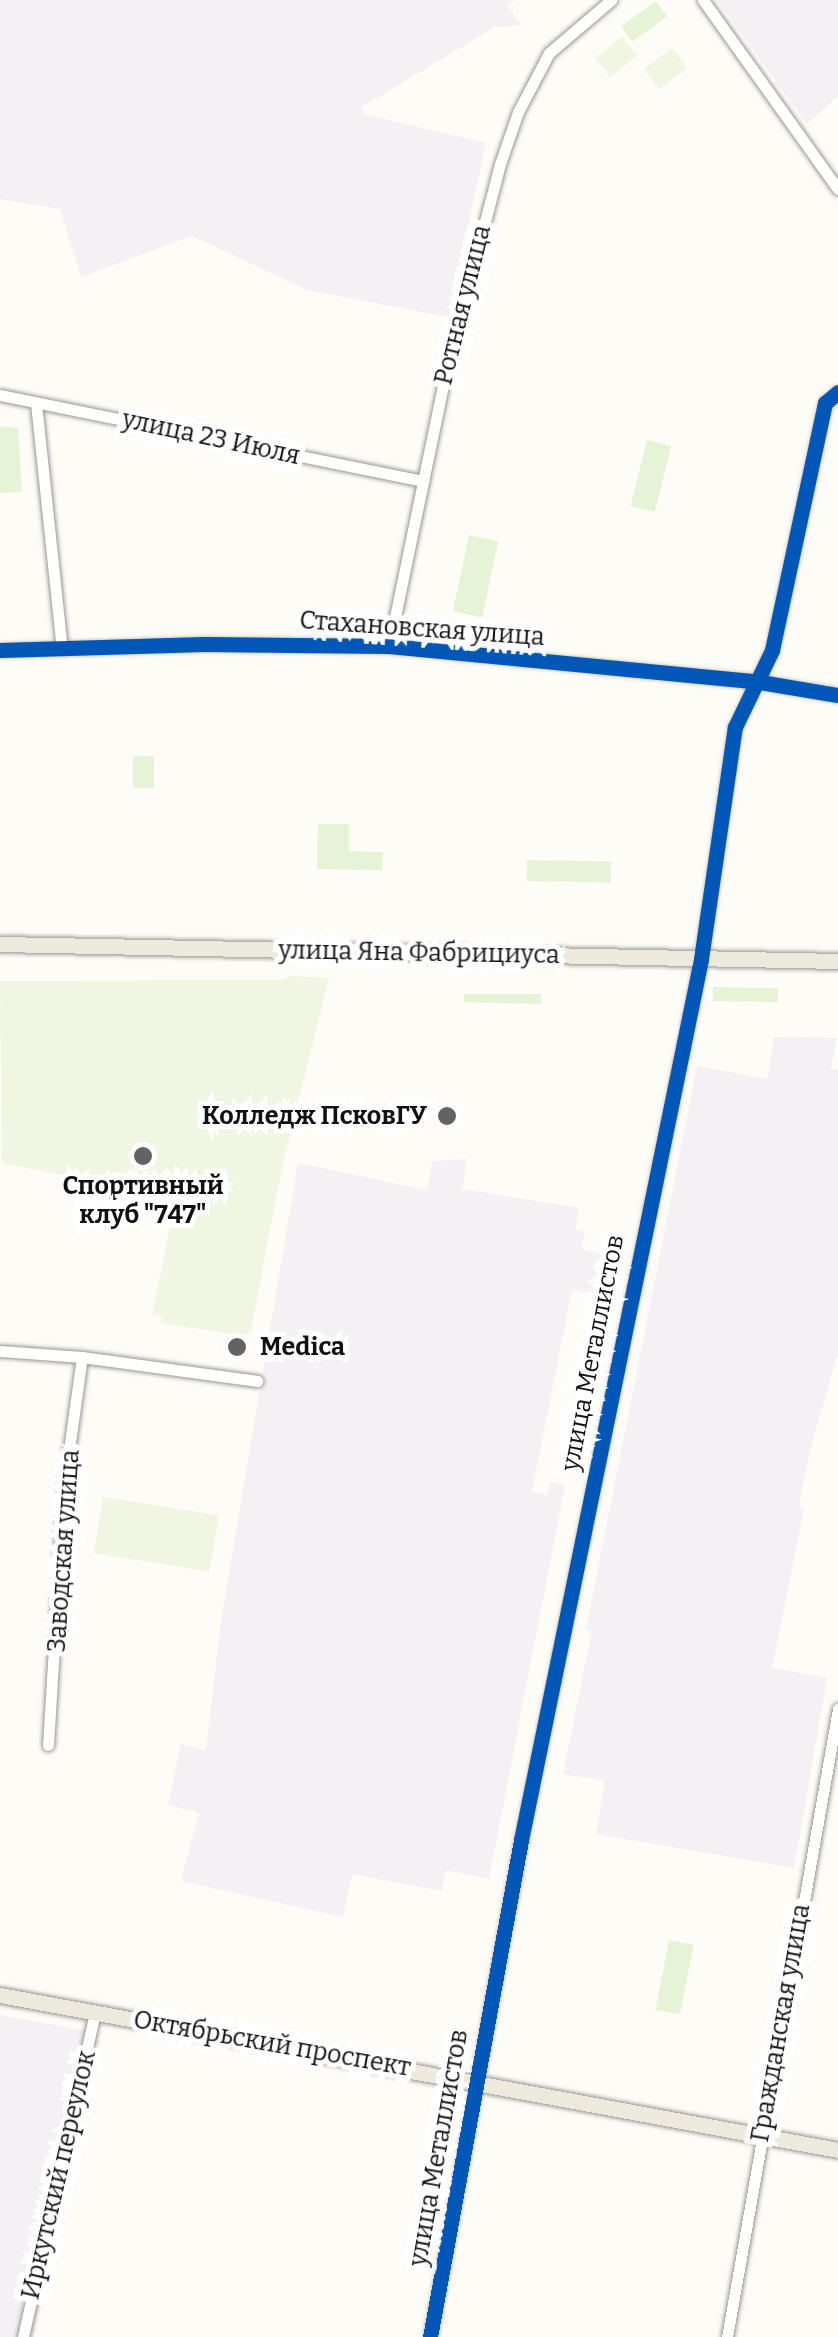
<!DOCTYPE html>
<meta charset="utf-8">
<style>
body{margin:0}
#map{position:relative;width:838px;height:2337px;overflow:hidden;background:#fdfcf7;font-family:Bitter,serif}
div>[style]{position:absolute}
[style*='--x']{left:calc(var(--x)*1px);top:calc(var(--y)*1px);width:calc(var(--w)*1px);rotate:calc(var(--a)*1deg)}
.industrial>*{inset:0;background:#f5f0f3}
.green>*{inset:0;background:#e7f3d7;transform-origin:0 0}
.pitch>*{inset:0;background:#f0f6e1;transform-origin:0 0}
.roads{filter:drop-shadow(0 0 2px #979795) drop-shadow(0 0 2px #979795)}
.minor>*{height:11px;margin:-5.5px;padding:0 5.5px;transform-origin:5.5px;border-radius:5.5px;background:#fffffe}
.major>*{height:15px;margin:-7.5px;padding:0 7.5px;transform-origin:7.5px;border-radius:7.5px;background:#ede9dc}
.cycleway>*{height:15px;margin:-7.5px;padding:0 7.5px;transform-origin:7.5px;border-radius:7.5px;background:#0057b8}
.dots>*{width:28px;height:28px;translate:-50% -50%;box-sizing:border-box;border:5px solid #fff;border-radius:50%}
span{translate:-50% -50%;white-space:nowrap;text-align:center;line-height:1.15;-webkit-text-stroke:10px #fff;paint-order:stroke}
.street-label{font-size:25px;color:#111}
.poi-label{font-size:25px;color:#111;font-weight:700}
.right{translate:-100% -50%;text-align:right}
.left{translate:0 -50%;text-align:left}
</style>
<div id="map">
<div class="industrial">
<i style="clip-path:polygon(0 0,515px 0,508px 6px,521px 25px,495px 27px,362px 107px,364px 114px,486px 143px,448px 317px,307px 290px,192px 236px,81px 277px,60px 209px,0 199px)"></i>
<i style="clip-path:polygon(717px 0,838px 0,838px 96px,807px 124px)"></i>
<i style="clip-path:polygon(774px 1037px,836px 1038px,831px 1069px,838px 1070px,838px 1353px,810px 1450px,799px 1506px,804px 1508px,772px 1668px,827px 1678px,794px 1868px,596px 1834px,605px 1781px,563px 1774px,592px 1631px,586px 1630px,697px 1066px,768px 1079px)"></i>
<i style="clip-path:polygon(467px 1159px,462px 1189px,579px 1208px,575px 1229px,585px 1232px,581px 1249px,602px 1254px,595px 1294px,572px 1290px,532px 1491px,547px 1495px,550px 1482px,565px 1485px,489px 1879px,446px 1870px,442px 1891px,352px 1874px,343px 1917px,181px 1881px,199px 1813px,168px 1805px,181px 1744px,206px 1750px,221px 1621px,298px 1163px,427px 1190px,432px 1161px)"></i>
<i style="clip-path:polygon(0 2015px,98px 2033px,33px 2337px,0 2337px)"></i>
</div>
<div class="green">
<i style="left:656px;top:1px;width:19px;height:43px;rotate:54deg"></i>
<i style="clip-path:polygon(0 426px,18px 428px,22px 492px,0 493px)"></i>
<i style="left:647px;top:440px;width:25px;height:68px;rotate:14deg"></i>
<i style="left:469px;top:535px;width:30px;height:78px;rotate:12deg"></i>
<i style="left:133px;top:756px;width:21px;height:32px"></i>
<i style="clip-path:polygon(318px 824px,349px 824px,349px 851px,383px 852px,382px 870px,317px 869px)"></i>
<i style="left:527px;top:860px;width:84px;height:21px;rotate:1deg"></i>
<i style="left:713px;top:987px;width:65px;height:14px;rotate:1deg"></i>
<i style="clip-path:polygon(464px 994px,541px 994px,541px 1004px,464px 1002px)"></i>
<i style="left:669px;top:1940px;width:25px;height:71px;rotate:11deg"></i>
</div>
<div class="pitch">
<i style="left:622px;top:37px;width:24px;height:34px;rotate:52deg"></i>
<i style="left:672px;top:48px;width:25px;height:35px;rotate:53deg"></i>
<i style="clip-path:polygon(289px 976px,329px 978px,281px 1172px,251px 1330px,245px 1336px,161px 1323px,162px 1317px,152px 1314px,179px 1185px,113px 1171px,108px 1184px,2px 1163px,0 981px,282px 980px)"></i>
<i style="left:103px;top:1497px;width:117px;height:57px;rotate:9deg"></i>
</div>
<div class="roads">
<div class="minor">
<i style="--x:703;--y:0;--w:232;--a:54.5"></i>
<i style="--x:0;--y:395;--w:432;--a:11.5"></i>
<i style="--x:36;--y:403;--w:247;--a:84"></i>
<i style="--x:389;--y:646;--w:277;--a:-78.3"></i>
<i style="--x:445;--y:375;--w:218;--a:-75.4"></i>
<i style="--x:500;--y:164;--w:55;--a:-70.9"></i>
<i style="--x:518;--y:112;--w:67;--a:-62.3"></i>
<i style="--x:549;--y:53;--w:82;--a:-40.5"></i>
<i style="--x:0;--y:650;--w:204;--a:-1.7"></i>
<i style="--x:204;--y:644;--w:185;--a:0.6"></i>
<i style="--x:389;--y:646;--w:367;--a:5.5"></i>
<i style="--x:754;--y:681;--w:85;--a:9.5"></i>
<i style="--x:0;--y:1351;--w:82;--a:4.2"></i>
<i style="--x:82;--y:1357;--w:177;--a:7.8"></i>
<i style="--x:48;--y:1745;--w:259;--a:-86.5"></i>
<i style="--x:64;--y:1486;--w:130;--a:-82.1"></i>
<i style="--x:23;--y:2337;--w:333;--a:-77.5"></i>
<i style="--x:430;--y:2337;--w:505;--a:-79.62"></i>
<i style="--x:521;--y:1840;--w:899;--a:-78.45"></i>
<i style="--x:701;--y:959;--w:234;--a:-81.7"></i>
<i style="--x:735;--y:727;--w:85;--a:-64.3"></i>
<i style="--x:772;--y:650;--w:253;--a:-77.9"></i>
<i style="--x:825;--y:403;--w:17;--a:-40"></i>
<i style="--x:727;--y:2337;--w:638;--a:-79.98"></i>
</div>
<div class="major">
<i style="--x:0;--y:944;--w:838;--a:1.16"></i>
<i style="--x:0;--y:1995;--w:852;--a:10.48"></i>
</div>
</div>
<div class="cycleway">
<i style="--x:0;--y:650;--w:204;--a:-1.7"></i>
<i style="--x:204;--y:644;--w:185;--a:0.6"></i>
<i style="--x:389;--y:646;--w:367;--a:5.5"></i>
<i style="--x:754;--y:681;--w:85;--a:9.5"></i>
<i style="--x:430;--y:2337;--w:505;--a:-79.62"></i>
<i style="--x:521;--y:1840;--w:899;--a:-78.45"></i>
<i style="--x:701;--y:959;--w:234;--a:-81.7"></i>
<i style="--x:735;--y:727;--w:85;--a:-64.3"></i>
<i style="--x:772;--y:650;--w:253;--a:-77.9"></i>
<i style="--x:825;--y:403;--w:17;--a:-40"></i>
</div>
<div class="dots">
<i style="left:447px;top:1116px;background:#646362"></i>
<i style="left:143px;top:1156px;background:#646362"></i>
<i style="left:237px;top:1347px;background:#646362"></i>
</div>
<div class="street-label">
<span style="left:463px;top:305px;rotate:-76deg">Ротная улица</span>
<span style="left:211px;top:438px;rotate:12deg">улица 23 Июля</span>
<span style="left:422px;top:629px;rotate:4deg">Стахановская улица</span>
<span style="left:419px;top:953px;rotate:1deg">улица Яна Фабрициуса</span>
<span style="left:593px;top:1353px;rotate:-79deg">улица Металлистов</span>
<span style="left:64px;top:1551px;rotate:-86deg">Заводская улица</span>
<span style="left:781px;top:2023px;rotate:-80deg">Гражданская улица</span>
<span style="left:272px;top:2044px;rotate:10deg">Октябрьский проспект</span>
<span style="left:439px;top:2148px;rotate:-80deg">улица Металлистов</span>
<span style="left:59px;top:2175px;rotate:-77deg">Иркутский переулок</span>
</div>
<div class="poi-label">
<span class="right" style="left:427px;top:1116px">Колледж ПсковГУ</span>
<span style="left:143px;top:1201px">Спортивный<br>клуб "747"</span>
<span class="left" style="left:260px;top:1347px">Medica</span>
</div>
</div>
